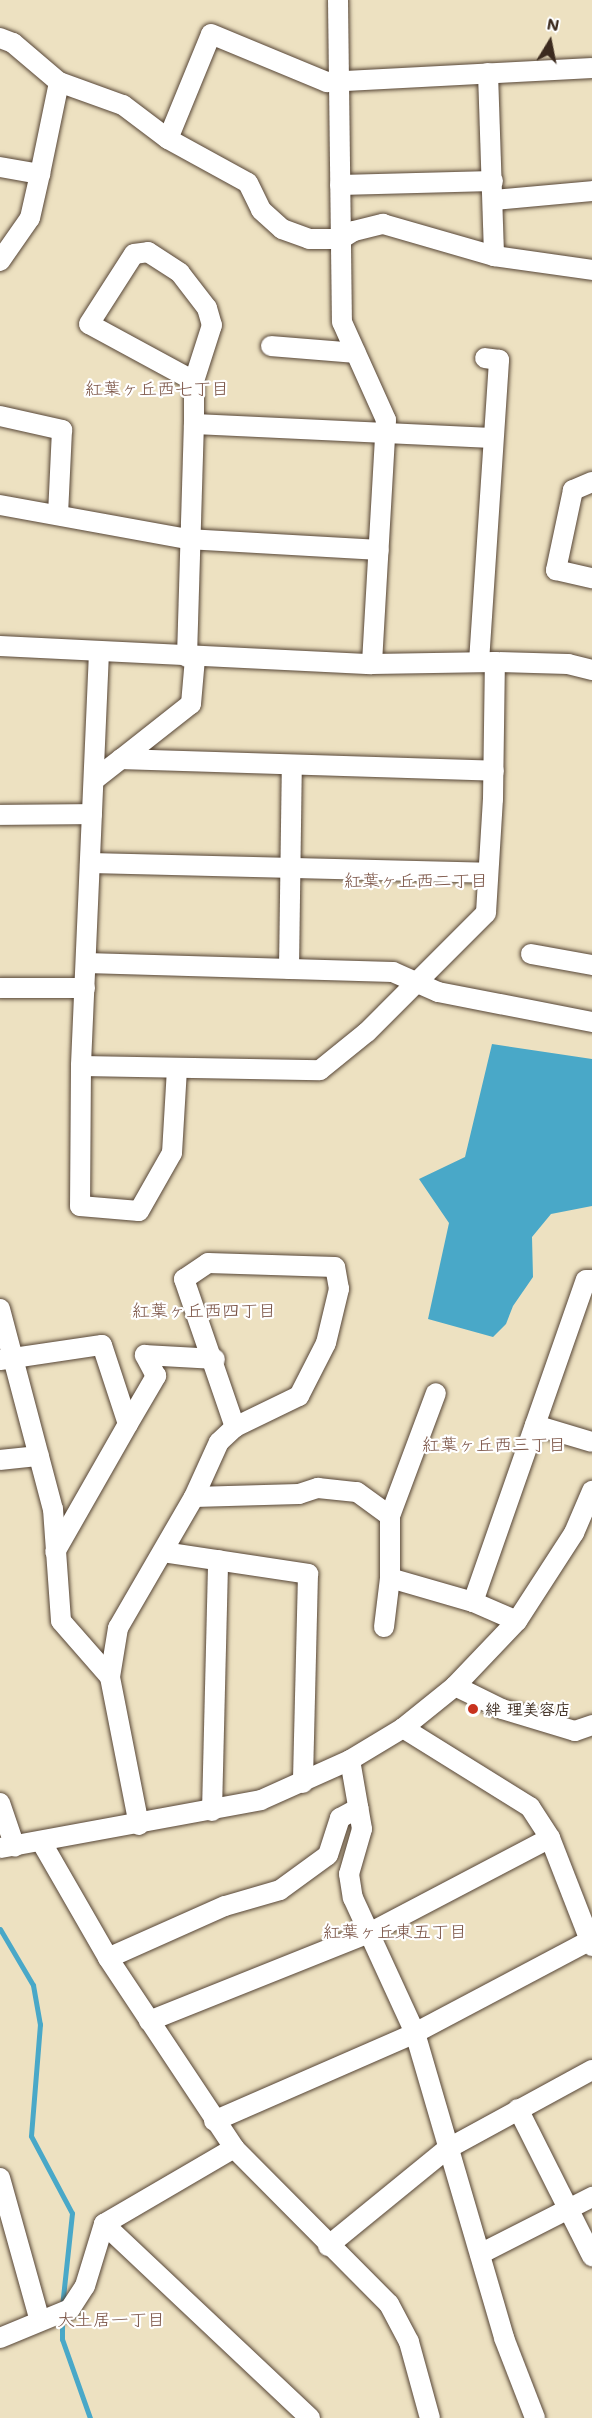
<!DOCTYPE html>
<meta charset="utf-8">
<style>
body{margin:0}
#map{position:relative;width:592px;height:2418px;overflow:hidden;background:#ede1c1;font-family:Mali,"Klee One",sans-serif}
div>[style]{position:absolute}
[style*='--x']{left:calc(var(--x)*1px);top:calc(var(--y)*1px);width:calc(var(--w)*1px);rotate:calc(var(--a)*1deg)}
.water>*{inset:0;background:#49a8c8}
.stream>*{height:5px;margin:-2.5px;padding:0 2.5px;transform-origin:2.5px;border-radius:2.5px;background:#49a8c8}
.roads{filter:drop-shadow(0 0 2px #564536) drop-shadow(0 0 2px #564536)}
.minor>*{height:20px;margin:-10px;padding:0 10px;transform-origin:10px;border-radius:10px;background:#fff}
.dots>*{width:16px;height:16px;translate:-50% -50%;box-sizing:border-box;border:3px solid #fff;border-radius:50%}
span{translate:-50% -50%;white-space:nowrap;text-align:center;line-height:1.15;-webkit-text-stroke:4.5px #fff;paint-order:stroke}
.poi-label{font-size:16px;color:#3b2a1e;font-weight:700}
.left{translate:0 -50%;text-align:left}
.neighbourhood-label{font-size:18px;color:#7a5345}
.north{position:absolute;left:520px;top:12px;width:60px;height:60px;-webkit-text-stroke:4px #fff;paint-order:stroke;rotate:10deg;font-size:16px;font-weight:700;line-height:24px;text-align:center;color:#3b2a1e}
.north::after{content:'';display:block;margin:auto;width:21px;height:27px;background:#3b2a1e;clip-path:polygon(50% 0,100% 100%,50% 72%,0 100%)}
</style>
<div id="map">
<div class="water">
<i style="clip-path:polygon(492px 1044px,592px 1059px,592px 1206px,551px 1214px,532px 1237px,533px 1277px,513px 1306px,506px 1324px,493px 1337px,428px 1319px,449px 1223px,419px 1179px,465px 1157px)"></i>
</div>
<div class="stream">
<i style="--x:0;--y:1929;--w:65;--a:59.5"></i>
<i style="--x:33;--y:1985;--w:40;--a:80"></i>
<i style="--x:40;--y:2024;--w:112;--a:94.6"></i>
<i style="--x:31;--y:2136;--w:87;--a:62"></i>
<i style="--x:72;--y:2213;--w:95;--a:96.1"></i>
<i style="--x:62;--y:2316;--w:23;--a:90"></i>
<i style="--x:62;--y:2339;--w:84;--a:70.5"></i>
</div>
<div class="roads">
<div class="minor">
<i style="--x:338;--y:0;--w:322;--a:89.3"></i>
<i style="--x:342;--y:322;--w:107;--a:65.8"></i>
<i style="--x:386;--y:420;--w:244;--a:93.3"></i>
<i style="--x:372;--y:664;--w:123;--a:-0.9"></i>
<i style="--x:495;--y:662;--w:73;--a:1.6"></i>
<i style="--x:568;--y:664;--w:25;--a:14"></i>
<i style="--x:0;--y:38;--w:14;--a:21"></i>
<i style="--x:13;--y:43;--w:60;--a:40.3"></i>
<i style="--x:59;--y:82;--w:68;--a:19.8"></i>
<i style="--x:123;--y:105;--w:56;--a:37.1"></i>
<i style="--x:168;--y:139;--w:91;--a:28.8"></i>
<i style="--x:248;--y:183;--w:30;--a:64"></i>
<i style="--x:261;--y:210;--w:28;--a:42"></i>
<i style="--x:282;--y:229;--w:29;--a:20"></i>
<i style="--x:309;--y:239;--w:32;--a:0"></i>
<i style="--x:341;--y:239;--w:15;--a:-32"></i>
<i style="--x:354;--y:231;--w:30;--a:-14"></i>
<i style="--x:383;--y:224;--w:116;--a:16.1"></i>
<i style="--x:494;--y:256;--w:99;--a:8.1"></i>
<i style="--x:488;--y:73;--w:183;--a:88.1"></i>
<i style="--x:168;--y:139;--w:113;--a:-67.7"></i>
<i style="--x:211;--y:34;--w:126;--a:22.5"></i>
<i style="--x:327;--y:82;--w:265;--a:-3"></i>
<i style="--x:0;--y:167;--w:41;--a:9.9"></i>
<i style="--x:40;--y:174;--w:94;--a:-78.3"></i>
<i style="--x:340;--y:185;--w:153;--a:-1.5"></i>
<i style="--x:494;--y:200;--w:98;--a:-5.2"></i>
<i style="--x:0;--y:261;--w:52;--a:-55.1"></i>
<i style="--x:30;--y:218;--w:45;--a:-77.2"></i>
<i style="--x:271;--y:346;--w:85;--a:4.7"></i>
<i style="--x:194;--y:381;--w:119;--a:-151.5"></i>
<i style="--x:89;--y:324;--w:83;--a:-57.3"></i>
<i style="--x:134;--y:254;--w:14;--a:-8"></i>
<i style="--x:148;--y:252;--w:38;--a:33"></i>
<i style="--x:180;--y:273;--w:44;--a:52.4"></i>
<i style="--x:207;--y:308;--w:18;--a:74"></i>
<i style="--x:212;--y:325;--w:59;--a:107.8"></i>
<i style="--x:194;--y:381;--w:43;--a:90"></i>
<i style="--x:0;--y:416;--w:64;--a:12.7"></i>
<i style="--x:62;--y:430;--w:85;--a:92.7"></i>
<i style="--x:592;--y:482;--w:21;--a:157"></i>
<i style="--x:573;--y:490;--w:82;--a:102"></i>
<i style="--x:556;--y:570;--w:37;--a:13"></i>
<i style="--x:0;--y:505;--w:191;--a:10.3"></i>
<i style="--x:188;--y:539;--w:191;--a:3.3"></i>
<i style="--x:0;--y:646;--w:372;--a:2.8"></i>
<i style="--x:99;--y:652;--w:414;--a:92.5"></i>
<i style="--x:81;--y:1066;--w:140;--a:90.4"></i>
<i style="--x:80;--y:1206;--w:59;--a:4.8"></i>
<i style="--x:139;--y:1211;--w:67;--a:-60.4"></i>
<i style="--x:172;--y:1153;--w:84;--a:-86.6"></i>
<i style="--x:187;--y:657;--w:233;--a:-88.3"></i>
<i style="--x:194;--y:424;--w:299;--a:2.7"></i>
<i style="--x:479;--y:662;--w:303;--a:-86.2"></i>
<i style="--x:499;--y:360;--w:14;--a:-172"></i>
<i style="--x:121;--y:759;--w:89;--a:-38.2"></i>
<i style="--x:191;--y:704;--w:46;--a:-85"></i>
<i style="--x:94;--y:780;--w:34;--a:-38"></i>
<i style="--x:121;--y:759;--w:373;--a:1.8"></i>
<i style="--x:0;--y:815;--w:92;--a:-0.6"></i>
<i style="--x:90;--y:863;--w:398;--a:1.4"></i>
<i style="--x:531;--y:954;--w:62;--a:10.2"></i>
<i style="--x:86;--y:963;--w:307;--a:1.7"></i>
<i style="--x:393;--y:972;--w:49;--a:24"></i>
<i style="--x:438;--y:992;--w:157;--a:11"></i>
<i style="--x:289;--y:969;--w:203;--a:-89.2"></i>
<i style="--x:0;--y:988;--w:85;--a:0"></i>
<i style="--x:81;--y:1066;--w:239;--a:1"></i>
<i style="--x:320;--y:1070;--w:60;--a:-39"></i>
<i style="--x:367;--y:1032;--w:168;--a:-45"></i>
<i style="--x:486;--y:913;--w:114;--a:-86.5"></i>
<i style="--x:493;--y:799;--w:137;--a:-89.2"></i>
<i style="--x:0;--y:1309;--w:207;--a:75.2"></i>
<i style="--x:53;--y:1509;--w:112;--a:85.9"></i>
<i style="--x:61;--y:1621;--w:74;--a:48.8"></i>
<i style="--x:0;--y:1360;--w:103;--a:-8.4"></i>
<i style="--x:102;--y:1345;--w:83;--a:71.8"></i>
<i style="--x:128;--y:1424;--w:147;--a:119.7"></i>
<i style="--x:128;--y:1424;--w:56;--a:-59.7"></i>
<i style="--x:156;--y:1376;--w:24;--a:-118"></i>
<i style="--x:145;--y:1355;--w:70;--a:3.3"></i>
<i style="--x:535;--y:1425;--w:59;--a:16.6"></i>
<i style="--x:0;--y:1460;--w:39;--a:-6"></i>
<i style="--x:194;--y:1497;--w:105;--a:-1.6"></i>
<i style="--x:299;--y:1494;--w:20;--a:-18"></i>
<i style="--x:318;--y:1488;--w:39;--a:6"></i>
<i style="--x:357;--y:1492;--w:41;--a:36"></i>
<i style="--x:163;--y:1552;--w:147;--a:8.6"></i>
<i style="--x:308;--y:1574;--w:209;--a:91.4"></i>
<i style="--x:390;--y:1578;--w:86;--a:16.1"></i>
<i style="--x:517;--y:1621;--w:48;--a:-156.6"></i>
<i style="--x:473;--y:1602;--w:341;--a:-70.7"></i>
<i style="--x:586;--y:1280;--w:6;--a:0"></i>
<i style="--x:384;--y:1627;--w:49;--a:-83"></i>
<i style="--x:390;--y:1578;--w:62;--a:-90"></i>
<i style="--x:390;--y:1516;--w:131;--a:-69.5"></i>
<i style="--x:455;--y:1686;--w:52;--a:26.1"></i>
<i style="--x:502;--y:1709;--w:76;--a:16.8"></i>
<i style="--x:575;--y:1731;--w:18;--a:-19"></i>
<i style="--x:403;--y:1728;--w:150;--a:31.9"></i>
<i style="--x:530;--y:1807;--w:37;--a:57"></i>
<i style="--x:550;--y:1838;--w:116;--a:68.7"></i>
<i style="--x:350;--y:1760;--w:70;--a:80.1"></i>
<i style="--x:362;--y:1829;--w:47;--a:106.1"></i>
<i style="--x:349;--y:1874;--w:24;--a:81"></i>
<i style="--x:353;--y:1898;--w:149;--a:65.3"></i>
<i style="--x:415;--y:2033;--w:318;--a:73.7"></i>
<i style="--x:504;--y:2338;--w:86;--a:68.8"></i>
<i style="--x:0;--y:1803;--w:46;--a:71.2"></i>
<i style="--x:212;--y:1811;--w:251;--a:-88.6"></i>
<i style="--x:139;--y:1825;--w:151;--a:-101.1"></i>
<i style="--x:110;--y:1677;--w:50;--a:-80.7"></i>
<i style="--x:118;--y:1628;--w:151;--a:-59.9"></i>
<i style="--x:194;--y:1497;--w:60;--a:-65.6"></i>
<i style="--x:219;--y:1442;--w:22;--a:-43"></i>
<i style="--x:235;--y:1427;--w:71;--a:-25.8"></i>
<i style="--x:299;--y:1396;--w:59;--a:-63"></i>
<i style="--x:326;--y:1343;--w:56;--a:-76.5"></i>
<i style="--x:339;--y:1289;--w:22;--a:-100"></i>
<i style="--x:335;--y:1267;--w:127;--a:-178.2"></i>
<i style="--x:208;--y:1263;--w:29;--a:146"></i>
<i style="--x:184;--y:1279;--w:157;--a:71"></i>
<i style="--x:42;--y:1843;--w:133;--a:60.1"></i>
<i style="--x:108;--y:1958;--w:228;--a:56.4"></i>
<i style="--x:234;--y:2148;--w:220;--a:45.2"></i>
<i style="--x:389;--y:2304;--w:43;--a:62.2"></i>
<i style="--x:409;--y:2342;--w:79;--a:74.6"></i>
<i style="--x:0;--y:1848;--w:265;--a:-10.4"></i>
<i style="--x:261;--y:1800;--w:98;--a:-24.2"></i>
<i style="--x:350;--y:1760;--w:62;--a:-31.1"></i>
<i style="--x:403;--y:1728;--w:67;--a:-38.9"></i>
<i style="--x:455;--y:1686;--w:90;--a:-46.4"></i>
<i style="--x:517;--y:1621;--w:105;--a:-57.1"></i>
<i style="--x:574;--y:1533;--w:46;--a:-66.8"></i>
<i style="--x:108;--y:1958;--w:128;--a:-24"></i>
<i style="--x:225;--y:1906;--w:57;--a:-16.2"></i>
<i style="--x:280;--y:1890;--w:59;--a:-36.1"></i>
<i style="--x:328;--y:1855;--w:39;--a:-72"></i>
<i style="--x:340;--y:1818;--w:21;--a:-28"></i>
<i style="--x:149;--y:2021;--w:239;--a:-21.8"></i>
<i style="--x:371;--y:1932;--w:202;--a:-27.7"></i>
<i style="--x:518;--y:2109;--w:165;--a:63.3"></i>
<i style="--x:214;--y:2121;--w:219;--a:-23.6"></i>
<i style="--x:415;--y:2033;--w:197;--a:-27.9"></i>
<i style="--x:0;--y:2178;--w:148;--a:74.4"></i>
<i style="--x:104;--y:2224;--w:283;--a:43.3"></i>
<i style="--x:328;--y:2246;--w:154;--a:-39.2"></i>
<i style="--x:447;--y:2149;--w:165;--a:-28.6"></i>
<i style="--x:480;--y:2254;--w:126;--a:-27"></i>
<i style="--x:0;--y:2338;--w:76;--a:-22.5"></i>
<i style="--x:70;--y:2309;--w:27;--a:-57"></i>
<i style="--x:85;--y:2286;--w:65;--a:-73"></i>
<i style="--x:104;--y:2224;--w:151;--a:-30.3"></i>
</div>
</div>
<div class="dots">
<i style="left:473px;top:1709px;background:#c8321e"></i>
</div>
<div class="poi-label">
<span class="left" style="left:485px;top:1709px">絆 理美容店</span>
</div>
<div class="neighbourhood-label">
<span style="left:157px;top:388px">紅葉ヶ丘西七丁目</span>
<span style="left:416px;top:880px">紅葉ヶ丘西二丁目</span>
<span style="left:204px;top:1310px">紅葉ヶ丘西四丁目</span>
<span style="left:494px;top:1444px">紅葉ヶ丘西三丁目</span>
<span style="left:395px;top:1931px">紅葉ヶ丘東五丁目</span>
<span style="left:111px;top:2319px">大土居一丁目</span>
</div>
<div class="north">N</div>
</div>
